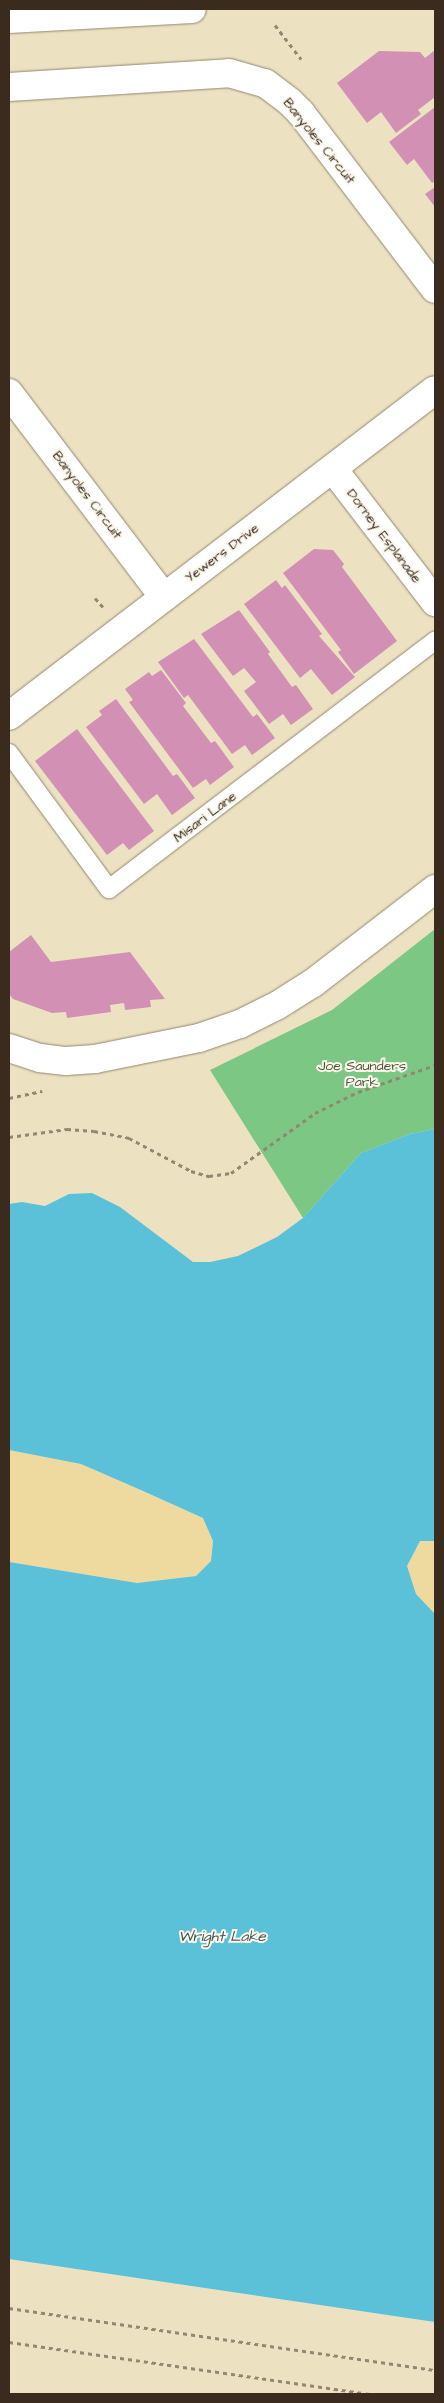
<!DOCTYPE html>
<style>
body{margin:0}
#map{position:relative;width:444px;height:2403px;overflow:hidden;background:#ece2c2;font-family:"Architects Daughter",sans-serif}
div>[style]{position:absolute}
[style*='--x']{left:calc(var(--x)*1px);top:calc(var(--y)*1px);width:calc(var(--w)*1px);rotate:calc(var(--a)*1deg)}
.green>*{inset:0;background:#7dc785}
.sand>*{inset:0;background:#eeda9e}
.water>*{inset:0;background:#5bc1d9}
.building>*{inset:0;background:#d290b4}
.path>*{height:3px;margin-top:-1.5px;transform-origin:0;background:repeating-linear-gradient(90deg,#948670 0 4px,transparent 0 8px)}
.roads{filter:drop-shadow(0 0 1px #948670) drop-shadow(0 0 1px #948670)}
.service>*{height:18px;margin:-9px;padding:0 9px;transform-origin:9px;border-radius:9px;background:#fff}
.minor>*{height:28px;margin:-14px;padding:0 14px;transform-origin:14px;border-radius:14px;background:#fff}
.primary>*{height:28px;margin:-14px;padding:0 14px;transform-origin:14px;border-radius:14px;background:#fff}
span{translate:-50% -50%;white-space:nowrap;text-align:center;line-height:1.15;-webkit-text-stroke:4px #fbf7ec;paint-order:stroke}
.street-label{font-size:14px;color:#3b2a1e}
.park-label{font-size:14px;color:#4f593d}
.water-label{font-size:15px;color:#455756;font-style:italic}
.frame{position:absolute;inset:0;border:10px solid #3b2a1e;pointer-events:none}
</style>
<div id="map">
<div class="green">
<i style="clip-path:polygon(435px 929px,435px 1129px,410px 1134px,361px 1153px,303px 1218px,210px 1070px,332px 1010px)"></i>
</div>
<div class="sand">
<i style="clip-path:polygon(9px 1450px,81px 1464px,203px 1518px,213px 1540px,211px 1561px,196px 1576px,137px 1583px,9px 1562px)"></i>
<i style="clip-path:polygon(420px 1541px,435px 1541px,435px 1614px,416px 1594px,407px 1566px)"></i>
</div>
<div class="water">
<i style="clip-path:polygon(435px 1129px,435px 1541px,420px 1541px,407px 1566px,416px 1594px,435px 1614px,435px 2322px,9px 2259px,9px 1562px,137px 1583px,196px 1576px,211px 1561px,213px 1541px,203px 1518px,143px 1491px,81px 1464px,9px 1450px,9px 1204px,22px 1202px,45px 1206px,69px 1194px,92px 1193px,120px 1207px,193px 1262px,210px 1262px,238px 1256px,277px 1237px,303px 1218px,361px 1153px,410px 1134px)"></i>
</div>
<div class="building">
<i style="clip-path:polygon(435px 50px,435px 97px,418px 110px,421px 114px,396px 133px,381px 112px,367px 123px,337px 83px,379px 51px,420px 52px,425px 58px)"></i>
<i style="clip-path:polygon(435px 107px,435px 181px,432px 183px,414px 159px,407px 165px,389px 142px)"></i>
<i style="clip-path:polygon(435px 187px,435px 207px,425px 194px)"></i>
<i style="clip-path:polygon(314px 549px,333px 550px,344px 564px,342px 567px,397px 641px,354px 674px,338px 652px,341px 650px,283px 573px)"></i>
<i style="clip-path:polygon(276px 580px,282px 588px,285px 585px,322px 634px,319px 636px,355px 677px,332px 695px,311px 669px,300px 678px,244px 604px)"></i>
<i style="clip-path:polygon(239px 610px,270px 652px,268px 654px,292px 687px,296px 685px,313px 709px,291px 725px,283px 714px,269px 724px,244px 691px,256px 682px,244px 668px,233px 676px,201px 634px)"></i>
<i style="clip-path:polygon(194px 639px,253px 717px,257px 714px,275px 738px,252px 755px,245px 745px,232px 754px,188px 695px,184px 698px,158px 662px)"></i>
<i style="clip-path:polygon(161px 670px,186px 703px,183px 706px,211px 743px,215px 741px,234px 767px,210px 785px,206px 779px,193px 788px,129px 702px,133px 700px,125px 689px,149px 672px,152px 676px)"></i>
<i style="clip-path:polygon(116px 699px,173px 776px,177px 774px,195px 798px,172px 815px,157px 794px,144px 804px,86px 727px,102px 715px,99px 711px)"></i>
<i style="clip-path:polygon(77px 729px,154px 831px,129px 850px,123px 843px,107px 855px,35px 761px)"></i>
<i style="clip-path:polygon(31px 935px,51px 962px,130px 952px,165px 999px,150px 1000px,151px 1007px,125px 1010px,124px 1003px,110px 1005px,111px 1012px,67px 1018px,66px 1012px,52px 1013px,13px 999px,9px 994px,9px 952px)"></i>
</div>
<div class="path">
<i style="--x:275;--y:25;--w:43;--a:52.6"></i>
<i style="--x:95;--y:598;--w:12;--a:48"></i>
<i style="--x:9;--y:1098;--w:34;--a:-12"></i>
<i style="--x:9;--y:1137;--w:59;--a:-7.9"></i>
<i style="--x:67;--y:1129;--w:27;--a:4"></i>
<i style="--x:94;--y:1131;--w:36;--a:11"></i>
<i style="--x:129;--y:1138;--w:70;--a:28"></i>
<i style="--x:191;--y:1171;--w:19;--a:16"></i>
<i style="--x:209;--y:1176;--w:22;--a:-8"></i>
<i style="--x:231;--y:1173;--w:103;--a:-35.5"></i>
<i style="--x:315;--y:1113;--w:48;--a:-26"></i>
<i style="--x:358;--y:1092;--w:82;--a:-19.3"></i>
<i style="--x:9;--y:2308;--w:430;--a:8.3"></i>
<i style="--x:9;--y:2342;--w:366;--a:8.2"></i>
</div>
<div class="roads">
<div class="service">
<i style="--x:9;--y:753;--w:169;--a:53.7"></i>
<i style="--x:109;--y:889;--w:410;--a:-37.3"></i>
</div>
<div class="minor">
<i style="--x:9;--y:87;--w:220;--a:-3.6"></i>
<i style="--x:229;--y:73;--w:37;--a:16"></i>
<i style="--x:265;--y:83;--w:31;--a:37"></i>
<i style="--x:290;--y:102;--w:16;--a:45"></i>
<i style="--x:301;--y:113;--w:221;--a:52.7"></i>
<i style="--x:9;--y:393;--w:256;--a:52.8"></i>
<i style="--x:333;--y:469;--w:168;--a:52.5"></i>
<i style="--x:9;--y:716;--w:536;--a:-37.43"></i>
<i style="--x:9;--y:1048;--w:33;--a:18"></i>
<i style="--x:40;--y:1058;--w:26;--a:7"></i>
<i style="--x:66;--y:1061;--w:29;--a:-4"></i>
<i style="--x:95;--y:1059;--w:106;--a:-11.4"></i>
<i style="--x:199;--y:1038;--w:43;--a:-18.9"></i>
<i style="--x:240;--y:1024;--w:42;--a:-26.6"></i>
<i style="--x:278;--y:1005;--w:41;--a:-32.2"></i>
<i style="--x:313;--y:983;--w:154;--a:-37.6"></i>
</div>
<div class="primary">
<i style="--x:9;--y:19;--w:183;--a:-3.1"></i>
</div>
</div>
<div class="street-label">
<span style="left:319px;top:141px;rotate:51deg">Banyoles Circuit</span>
<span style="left:87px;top:495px;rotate:53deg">Banyoles Circuit</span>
<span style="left:384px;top:536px;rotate:53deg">Dorney Esplanade</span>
<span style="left:222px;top:553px;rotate:-37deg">Yewers Drive</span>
<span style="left:205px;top:817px;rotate:-37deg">Misari Lane</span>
</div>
<div class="park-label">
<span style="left:362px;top:1074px">Joe Saunders<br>Park</span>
</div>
<div class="water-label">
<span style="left:222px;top:1937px">Wright Lake</span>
</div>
<div class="frame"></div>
</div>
